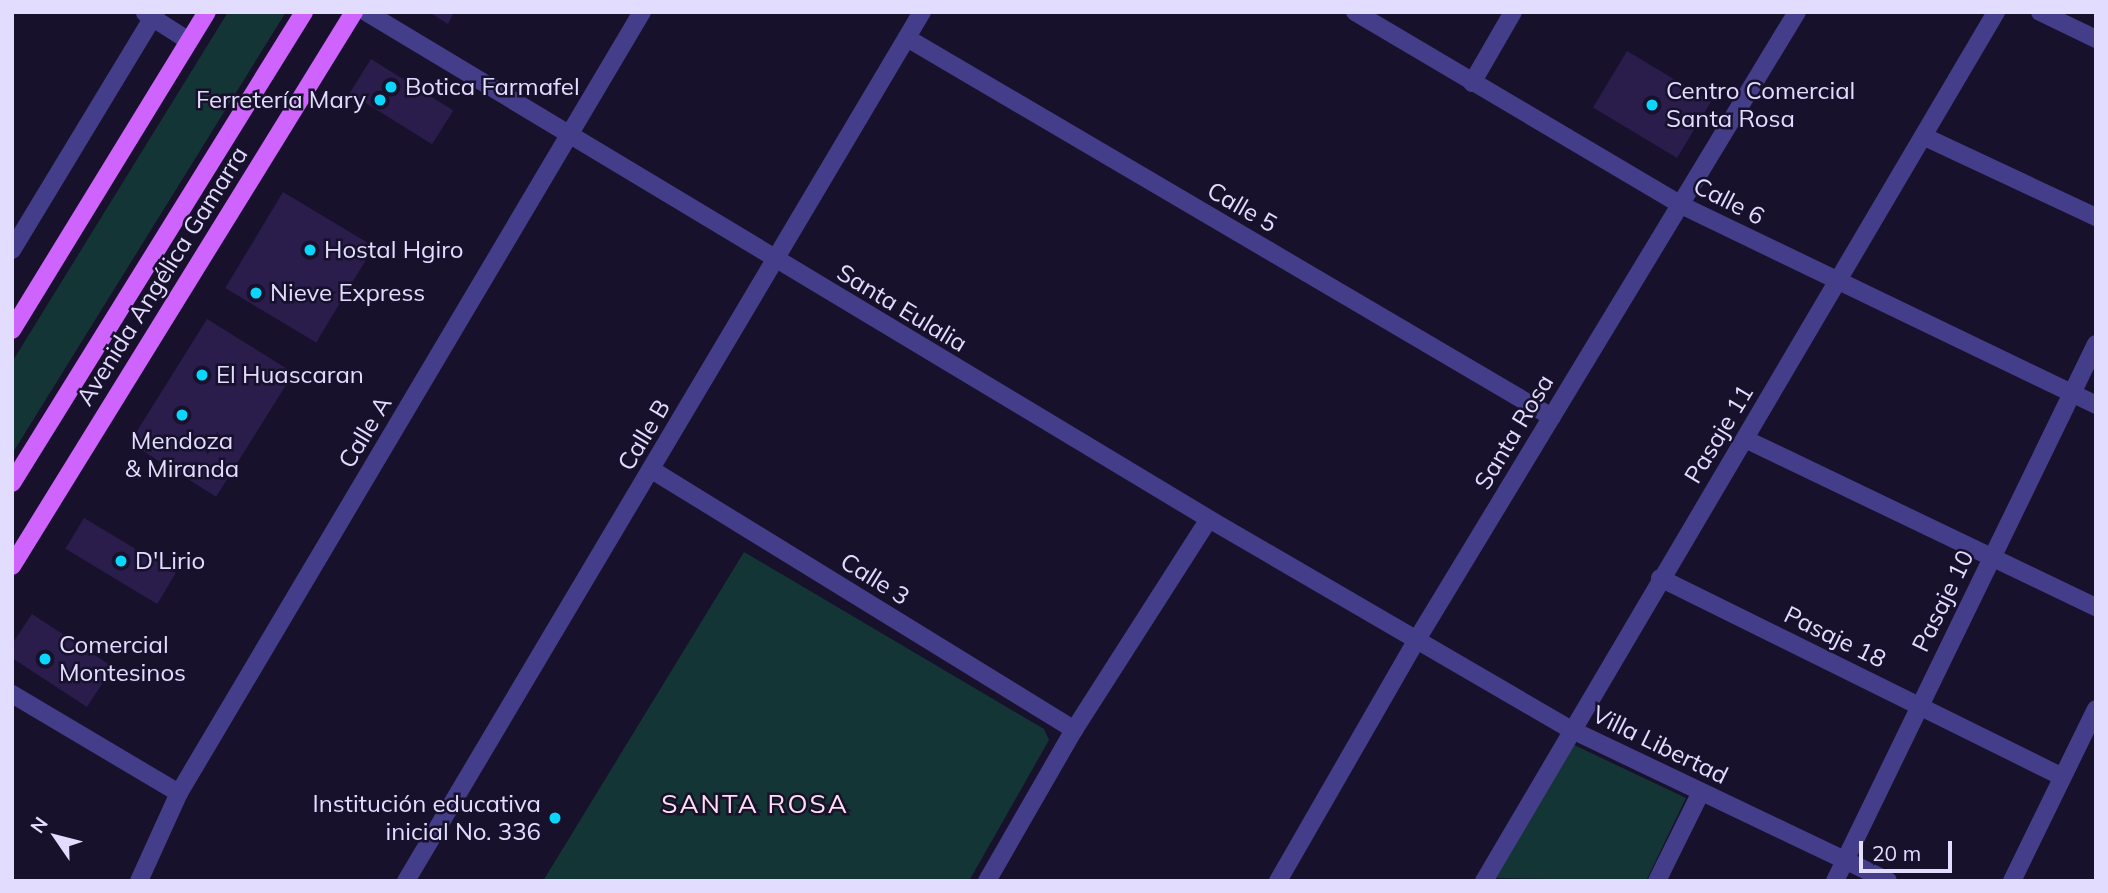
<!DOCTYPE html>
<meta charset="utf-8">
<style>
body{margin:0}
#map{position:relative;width:2108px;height:893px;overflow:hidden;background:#17112b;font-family:Mulish,sans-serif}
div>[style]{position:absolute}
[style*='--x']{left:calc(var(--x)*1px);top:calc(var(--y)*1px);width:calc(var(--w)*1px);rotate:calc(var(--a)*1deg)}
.green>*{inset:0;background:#143535}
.building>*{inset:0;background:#2a1d4c;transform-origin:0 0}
.minor>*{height:18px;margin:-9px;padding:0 9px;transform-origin:9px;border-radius:9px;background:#443d8a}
.major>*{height:18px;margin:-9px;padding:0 9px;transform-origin:9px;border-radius:9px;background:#ce63fe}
.dots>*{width:19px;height:19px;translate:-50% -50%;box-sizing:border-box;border:4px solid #17112b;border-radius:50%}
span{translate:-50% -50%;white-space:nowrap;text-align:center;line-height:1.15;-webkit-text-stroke:5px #17112b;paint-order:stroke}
.poi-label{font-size:24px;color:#e2dcff}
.left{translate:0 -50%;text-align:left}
.right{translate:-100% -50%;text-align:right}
.street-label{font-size:24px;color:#e2dcff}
.neighbourhood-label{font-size:26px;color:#ffdef1;letter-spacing:2px}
.frame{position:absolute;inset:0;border:14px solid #e2dcff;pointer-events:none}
.north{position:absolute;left:21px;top:802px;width:70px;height:70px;-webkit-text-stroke:5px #17112b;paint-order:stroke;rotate:305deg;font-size:19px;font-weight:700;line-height:28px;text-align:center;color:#e2dcff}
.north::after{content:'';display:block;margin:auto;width:24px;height:32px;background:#e2dcff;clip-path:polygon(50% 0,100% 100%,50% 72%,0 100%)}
.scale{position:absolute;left:1859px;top:841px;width:93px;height:32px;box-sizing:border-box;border:4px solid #e2dcff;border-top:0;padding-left:9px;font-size:21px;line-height:24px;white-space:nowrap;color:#e2dcff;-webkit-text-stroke:5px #17112b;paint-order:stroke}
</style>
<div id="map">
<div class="green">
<i style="clip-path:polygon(228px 12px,286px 12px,12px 454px,12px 362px)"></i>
<i style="clip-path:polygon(744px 552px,1044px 729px,1049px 740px,969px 881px,543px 881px)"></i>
<i style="clip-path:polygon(1572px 744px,1686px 798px,1646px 881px,1494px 878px)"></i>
</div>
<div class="building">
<i style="clip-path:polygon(429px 12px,454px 12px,448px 24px)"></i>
<i style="left:1627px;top:51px;width:98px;height:66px;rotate:31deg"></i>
<i style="left:371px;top:59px;width:97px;height:40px;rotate:32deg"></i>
<i style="left:283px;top:192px;width:106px;height:112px;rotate:31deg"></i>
<i style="left:207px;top:319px;width:102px;height:146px;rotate:32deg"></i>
<i style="left:84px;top:518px;width:107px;height:36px;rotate:31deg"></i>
<i style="clip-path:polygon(32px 614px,113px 667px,87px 707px,12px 658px,12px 644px)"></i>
</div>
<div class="minor">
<i style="--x:366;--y:12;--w:984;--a:31.02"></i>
<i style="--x:1209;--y:519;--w:418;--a:30.2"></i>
<i style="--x:1570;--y:729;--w:352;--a:25.5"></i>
<i style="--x:1355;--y:12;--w:381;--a:30.6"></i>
<i style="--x:1683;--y:206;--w:458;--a:25.7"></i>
<i style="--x:2040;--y:12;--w:62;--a:25.7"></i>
<i style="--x:145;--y:13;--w:52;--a:32.5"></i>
<i style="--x:907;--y:38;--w:748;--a:30.44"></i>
<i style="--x:1472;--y:83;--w:82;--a:-60"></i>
<i style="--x:1925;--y:137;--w:189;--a:25.1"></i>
<i style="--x:12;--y:250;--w:278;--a:-58.8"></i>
<i style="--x:1745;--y:439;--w:389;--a:25.6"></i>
<i style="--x:652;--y:470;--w:496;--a:31.6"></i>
<i style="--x:1660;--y:578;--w:449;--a:26.3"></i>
<i style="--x:12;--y:694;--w:194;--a:30.7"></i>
<i style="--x:139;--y:881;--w:97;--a:-65.6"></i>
<i style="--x:179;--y:793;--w:908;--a:-59.34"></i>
<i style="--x:406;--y:881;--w:1011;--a:-59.3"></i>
<i style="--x:987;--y:881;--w:174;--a:-60.1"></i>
<i style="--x:1074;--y:730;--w:250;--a:-57.4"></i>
<i style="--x:1278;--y:881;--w:277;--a:-60.1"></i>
<i style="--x:1416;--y:641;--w:735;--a:-58.8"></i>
<i style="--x:1484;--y:881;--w:1009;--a:-59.49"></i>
<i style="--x:1657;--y:881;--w:99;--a:-63.7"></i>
<i style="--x:1835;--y:881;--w:597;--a:-64.08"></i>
<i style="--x:2012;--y:881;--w:191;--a:-64"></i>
</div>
<div class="major">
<i style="--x:12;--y:330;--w:373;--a:-58.5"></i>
<i style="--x:12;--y:483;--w:554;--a:-58.2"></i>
<i style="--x:12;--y:566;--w:651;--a:-58.31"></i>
</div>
<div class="dots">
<i style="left:391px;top:87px;background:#09d7fe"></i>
<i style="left:380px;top:100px;background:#09d7fe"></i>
<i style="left:1652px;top:105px;background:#09d7fe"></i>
<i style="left:310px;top:250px;background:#09d7fe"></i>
<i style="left:256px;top:293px;background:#09d7fe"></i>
<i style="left:202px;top:375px;background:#09d7fe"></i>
<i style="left:182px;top:415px;background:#09d7fe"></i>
<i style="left:121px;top:561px;background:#09d7fe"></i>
<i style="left:45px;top:659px;background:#09d7fe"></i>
<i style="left:555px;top:818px;background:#09d7fe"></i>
</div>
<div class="poi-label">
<span class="left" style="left:405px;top:87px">Botica Farmafel</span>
<span class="left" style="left:1666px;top:105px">Centro Comercial<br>Santa Rosa</span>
<span class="right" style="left:366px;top:100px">Ferretería Mary</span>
<span class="left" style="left:324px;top:250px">Hostal Hgiro</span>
<span class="left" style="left:270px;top:293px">Nieve Express</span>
<span class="left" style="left:216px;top:375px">El Huascaran</span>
<span style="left:182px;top:455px">Mendoza<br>&amp; Miranda</span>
<span class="left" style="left:135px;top:561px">D'Lirio</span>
<span class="left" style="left:59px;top:659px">Comercial<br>Montesinos</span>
<span class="right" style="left:541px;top:818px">Institución educativa<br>inicial No. 336</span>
</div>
<div class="street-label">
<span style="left:1729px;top:201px;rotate:27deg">Calle 6</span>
<span style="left:1242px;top:207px;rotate:30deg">Calle 5</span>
<span style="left:162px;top:276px;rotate:-58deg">Avenida Angélica Gamarra</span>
<span style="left:902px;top:308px;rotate:31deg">Santa Eulalia</span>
<span style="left:365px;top:432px;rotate:-59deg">Calle A</span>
<span style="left:1514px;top:432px;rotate:-59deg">Santa Rosa</span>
<span style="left:1719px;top:434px;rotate:-59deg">Pasaje 11</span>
<span style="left:644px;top:435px;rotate:-59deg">Calle B</span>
<span style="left:875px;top:579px;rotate:32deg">Calle 3</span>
<span style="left:1943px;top:601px;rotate:-64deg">Pasaje 10</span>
<span style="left:1835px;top:637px;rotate:26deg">Pasaje 18</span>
<span style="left:1660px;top:745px;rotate:26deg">Villa Libertad</span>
</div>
<div class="neighbourhood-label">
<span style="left:755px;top:804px">SANTA ROSA</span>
</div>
<div class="frame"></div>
<div class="north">N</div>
<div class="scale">20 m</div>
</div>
